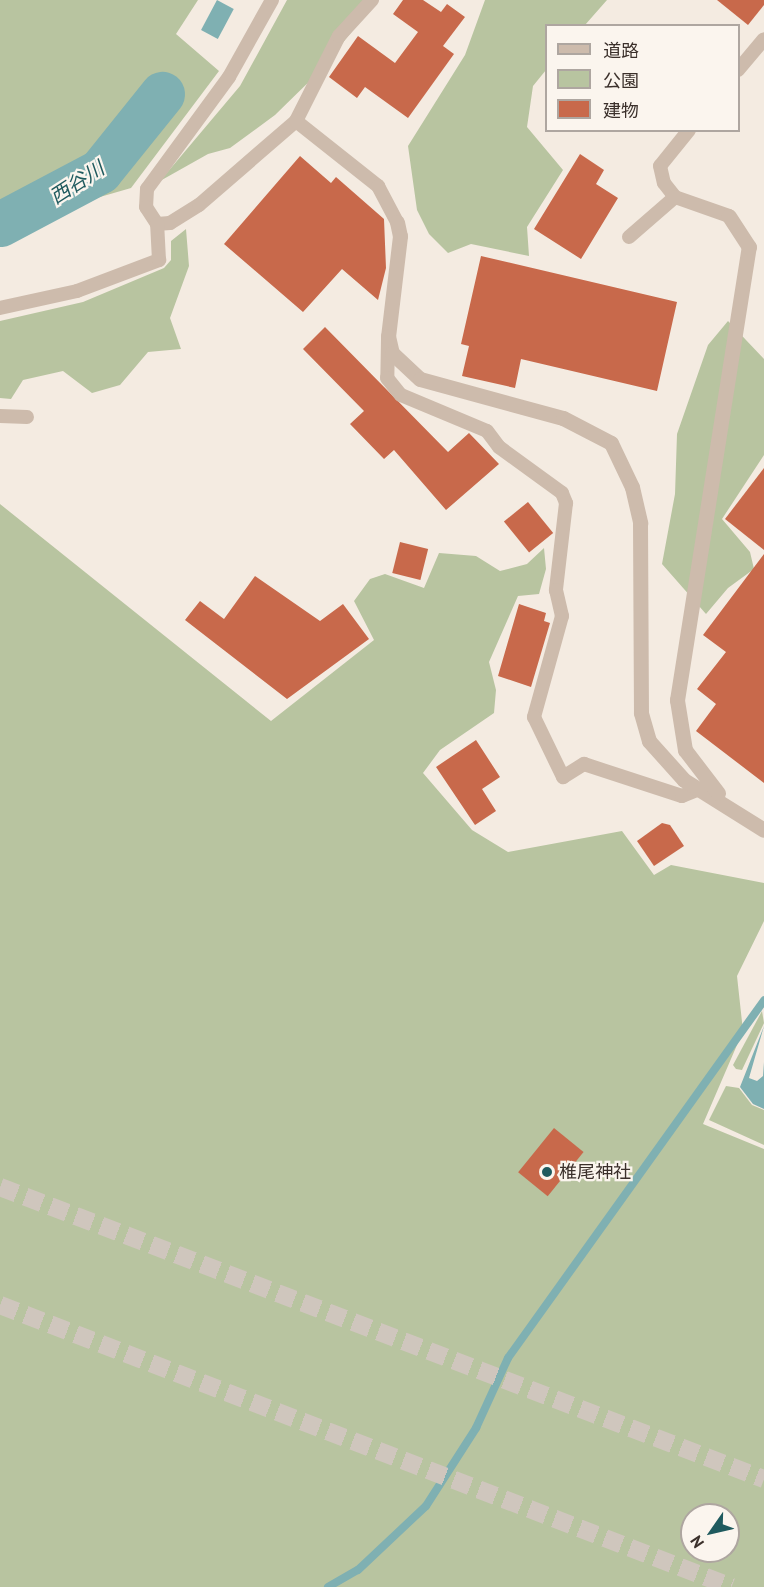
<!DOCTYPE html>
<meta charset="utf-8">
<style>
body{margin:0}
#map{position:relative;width:764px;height:1587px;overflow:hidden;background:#f4ebe1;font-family:"PT Sans","Noto Sans JP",sans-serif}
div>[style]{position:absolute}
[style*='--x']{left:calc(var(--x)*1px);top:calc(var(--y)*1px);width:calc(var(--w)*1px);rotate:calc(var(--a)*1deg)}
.green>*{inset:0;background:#b8c4a0}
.water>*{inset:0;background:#7fb0b2;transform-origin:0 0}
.stream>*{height:8px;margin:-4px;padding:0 4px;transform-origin:4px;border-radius:4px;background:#7fb0b2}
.river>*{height:45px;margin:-22.5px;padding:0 22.5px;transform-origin:22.5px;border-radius:22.5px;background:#7fb0b2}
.building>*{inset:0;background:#c8694b;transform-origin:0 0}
.motorway-tunnel>*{height:18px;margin-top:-9px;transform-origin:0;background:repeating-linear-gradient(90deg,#cfc6bd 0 18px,transparent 0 27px)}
.service>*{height:14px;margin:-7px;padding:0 7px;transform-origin:7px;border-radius:7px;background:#cdbbac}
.minor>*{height:15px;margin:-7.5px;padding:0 7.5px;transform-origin:7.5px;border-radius:7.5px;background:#cdbbac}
.dots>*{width:16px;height:16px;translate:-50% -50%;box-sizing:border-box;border:3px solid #fbf5ee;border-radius:50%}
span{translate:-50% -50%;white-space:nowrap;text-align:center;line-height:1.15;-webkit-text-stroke:4.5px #fbf5ee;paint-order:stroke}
.poi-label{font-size:18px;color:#3b302b}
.left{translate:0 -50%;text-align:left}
.water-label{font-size:20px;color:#1f5a5e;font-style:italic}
.legend{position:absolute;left:545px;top:24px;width:195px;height:108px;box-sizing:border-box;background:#fbf5ee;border:2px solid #aea6a0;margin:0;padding:8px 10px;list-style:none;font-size:18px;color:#3b302b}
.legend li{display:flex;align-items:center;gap:12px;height:30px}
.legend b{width:30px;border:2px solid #aea6a0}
.north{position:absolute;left:680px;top:1503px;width:60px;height:60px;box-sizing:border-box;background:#fbf5ee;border:2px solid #aea6a0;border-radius:50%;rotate:236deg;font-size:16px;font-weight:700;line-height:24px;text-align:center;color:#3b302b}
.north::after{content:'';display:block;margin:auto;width:21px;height:27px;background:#1f5a5e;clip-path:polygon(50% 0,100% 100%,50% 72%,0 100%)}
</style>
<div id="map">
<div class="green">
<i style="clip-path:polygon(0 0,198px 0,176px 34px,219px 71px,131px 188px,0 226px)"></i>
<i style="clip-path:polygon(287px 0,377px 0,321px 70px,275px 115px,230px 148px,208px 154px,160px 181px,240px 86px)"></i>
<i style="clip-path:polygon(485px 0,607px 0,585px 25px,546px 26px,546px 70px,533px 86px,527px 127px,563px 170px,527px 227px,529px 256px,471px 244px,448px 253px,429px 234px,417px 210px,408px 146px,465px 55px)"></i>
<i style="clip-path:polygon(186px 229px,189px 266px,170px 318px,181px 349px,148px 352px,120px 385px,92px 393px,63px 371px,23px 380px,11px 399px,0 398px,0 321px,83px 302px,164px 268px,171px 260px,171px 241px)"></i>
<i style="clip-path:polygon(728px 321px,764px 359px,764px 455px,722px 519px,750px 552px,754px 569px,728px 588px,706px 614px,662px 564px,675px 494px,677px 434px,708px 345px)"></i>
<i style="clip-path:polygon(evenodd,0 504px,271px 721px,374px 640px,354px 601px,370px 579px,385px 574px,424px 588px,439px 553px,476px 556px,500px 571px,527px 564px,544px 548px,546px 569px,539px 594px,518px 596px,489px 662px,496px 690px,494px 713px,440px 750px,423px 773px,472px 830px,508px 852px,622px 831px,654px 875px,671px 865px,764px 883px,764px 921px,737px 976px,743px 1031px,703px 1124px,764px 1149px,764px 1587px,0 1587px,0 504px,692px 1515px,728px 1515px,728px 1551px,692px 1551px,692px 1515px)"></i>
<i style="clip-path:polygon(762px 1011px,764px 1023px,742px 1070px,736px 1069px,733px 1065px)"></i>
<i style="clip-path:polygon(726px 1086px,739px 1088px,752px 1105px,764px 1110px,764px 1145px,709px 1120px)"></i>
</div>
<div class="water">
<i style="left:217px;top:0;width:19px;height:34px;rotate:28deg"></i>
<i style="clip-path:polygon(764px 1026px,749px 1078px,757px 1081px,763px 1076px,764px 1062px,764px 1109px,753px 1104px,740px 1087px)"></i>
</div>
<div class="stream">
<i style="--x:328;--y:1587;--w:34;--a:-30"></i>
<i style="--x:358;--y:1570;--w:93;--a:-43.3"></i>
<i style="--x:426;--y:1506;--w:93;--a:-57.3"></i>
<i style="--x:476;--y:1428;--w:77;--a:-65.4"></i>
<i style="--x:508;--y:1358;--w:440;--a:-54.4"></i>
</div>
<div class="river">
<i style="--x:0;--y:224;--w:113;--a:-27.9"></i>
<i style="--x:100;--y:171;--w:99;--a:-51.2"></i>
</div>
<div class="building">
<i style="clip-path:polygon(403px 0,423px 0,441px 12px,447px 4px,465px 17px,443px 46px,454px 54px,408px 118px,365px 87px,357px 98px,329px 77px,358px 36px,395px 63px,418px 32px,393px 14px)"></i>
<i style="clip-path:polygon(717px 0,764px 0,764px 5px,748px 25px)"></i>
<i style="clip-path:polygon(580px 154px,604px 170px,596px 184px,618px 198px,581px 259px,534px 229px)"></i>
<i style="clip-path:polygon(300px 156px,331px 183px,336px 177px,384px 219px,386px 268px,378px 300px,342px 269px,303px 312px,224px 244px)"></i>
<i style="clip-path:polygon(481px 256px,677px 302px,657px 391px,521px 359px,515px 388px,462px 376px,469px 346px,461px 344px)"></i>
<i style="clip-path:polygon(325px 327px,448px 452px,469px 433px,499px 464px,446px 510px,394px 450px,384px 459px,350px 424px,364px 411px,303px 349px)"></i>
<i style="clip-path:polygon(764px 468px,764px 550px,725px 519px)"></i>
<i style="left:528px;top:502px;width:40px;height:31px;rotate:51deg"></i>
<i style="left:400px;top:542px;width:29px;height:32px;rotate:14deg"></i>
<i style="clip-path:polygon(764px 554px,764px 783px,696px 731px,716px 704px,697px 689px,726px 652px,703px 635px)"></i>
<i style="clip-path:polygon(255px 576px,320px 621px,343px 604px,369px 639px,287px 699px,185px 620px,200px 601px,224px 619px)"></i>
<i style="clip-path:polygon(519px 604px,546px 613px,544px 621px,550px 623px,531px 687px,498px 676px)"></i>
<i style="clip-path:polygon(476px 740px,500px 777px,482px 789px,496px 811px,475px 825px,436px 767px)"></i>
<i style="clip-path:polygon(662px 823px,670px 825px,684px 846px,654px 866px,637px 841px)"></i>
<i style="left:554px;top:1128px;width:38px;height:57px;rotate:39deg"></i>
</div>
<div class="motorway-tunnel">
<i style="--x:0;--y:1187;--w:818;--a:20.92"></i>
<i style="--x:0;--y:1305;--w:784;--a:21.07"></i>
</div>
<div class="service">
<i style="--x:272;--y:0;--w:88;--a:119.2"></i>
<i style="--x:229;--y:77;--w:139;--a:126.2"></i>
<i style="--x:147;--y:189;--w:18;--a:93"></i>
<i style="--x:146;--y:207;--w:20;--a:57"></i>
<i style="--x:157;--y:224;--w:13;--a:-4"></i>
<i style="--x:170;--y:223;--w:34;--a:-32"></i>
<i style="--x:199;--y:205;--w:128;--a:-40.9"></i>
<i style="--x:296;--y:121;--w:95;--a:-63.2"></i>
<i style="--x:339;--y:36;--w:49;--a:-47.5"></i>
<i style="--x:738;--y:70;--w:40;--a:-50"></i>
<i style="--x:296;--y:121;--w:105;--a:38.4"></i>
<i style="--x:378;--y:186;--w:41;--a:62.2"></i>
<i style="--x:689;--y:130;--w:46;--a:128.9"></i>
<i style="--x:660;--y:166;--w:17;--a:77"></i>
<i style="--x:664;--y:183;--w:18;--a:52"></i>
<i style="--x:675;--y:197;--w:57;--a:19.4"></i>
<i style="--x:629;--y:237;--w:61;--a:-41"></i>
<i style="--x:0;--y:308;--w:79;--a:-12.4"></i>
<i style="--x:77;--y:291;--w:88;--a:-20.7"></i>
<i style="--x:159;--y:260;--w:36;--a:-93"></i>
<i style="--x:388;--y:339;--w:39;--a:91"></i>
<i style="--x:387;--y:378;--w:22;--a:51"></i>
<i style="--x:401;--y:395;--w:93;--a:22.7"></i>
<i style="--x:487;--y:431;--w:20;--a:53"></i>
<i style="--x:499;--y:447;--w:78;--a:36.1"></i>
<i style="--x:562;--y:493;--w:11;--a:68"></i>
<i style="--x:566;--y:503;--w:88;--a:96.6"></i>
<i style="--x:556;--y:590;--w:27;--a:77"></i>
<i style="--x:562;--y:616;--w:105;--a:105.5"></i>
<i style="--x:534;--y:717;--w:67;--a:64.2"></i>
<i style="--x:563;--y:777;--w:25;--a:-32"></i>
<i style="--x:584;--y:764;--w:103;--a:18.1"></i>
<i style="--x:682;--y:796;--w:18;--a:-22"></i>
<i style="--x:0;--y:416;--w:27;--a:2"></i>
</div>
<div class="minor">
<i style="--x:397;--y:222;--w:14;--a:78"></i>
<i style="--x:400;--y:236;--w:101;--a:96.8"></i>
<i style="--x:388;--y:336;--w:17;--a:77"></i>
<i style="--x:392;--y:353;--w:38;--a:43"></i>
<i style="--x:420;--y:379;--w:148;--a:15.3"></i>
<i style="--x:563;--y:418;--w:54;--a:27.5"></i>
<i style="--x:611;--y:443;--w:49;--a:64.5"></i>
<i style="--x:632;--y:487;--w:37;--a:77"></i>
<i style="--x:640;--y:523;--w:190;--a:89.7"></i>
<i style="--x:641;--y:713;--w:29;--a:74"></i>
<i style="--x:649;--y:741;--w:52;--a:48.1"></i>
<i style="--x:684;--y:780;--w:94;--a:32"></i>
<i style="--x:718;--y:793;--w:54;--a:-127.5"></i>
<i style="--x:685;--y:750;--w:51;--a:-99.1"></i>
<i style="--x:677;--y:700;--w:459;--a:-81"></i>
<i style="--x:749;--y:247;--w:37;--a:-123"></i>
</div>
<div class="dots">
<i style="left:547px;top:1172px;background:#1f5a5e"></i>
</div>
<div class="poi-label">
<span class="left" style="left:559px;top:1172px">椎尾神社</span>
</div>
<div class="water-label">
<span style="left:77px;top:183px;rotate:-33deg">西谷川</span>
</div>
<ul class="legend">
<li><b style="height:8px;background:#cdbbac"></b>道路</li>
<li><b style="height:16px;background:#b8c4a0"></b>公園</li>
<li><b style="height:16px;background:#c8694b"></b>建物</li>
</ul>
<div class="north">N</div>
</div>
